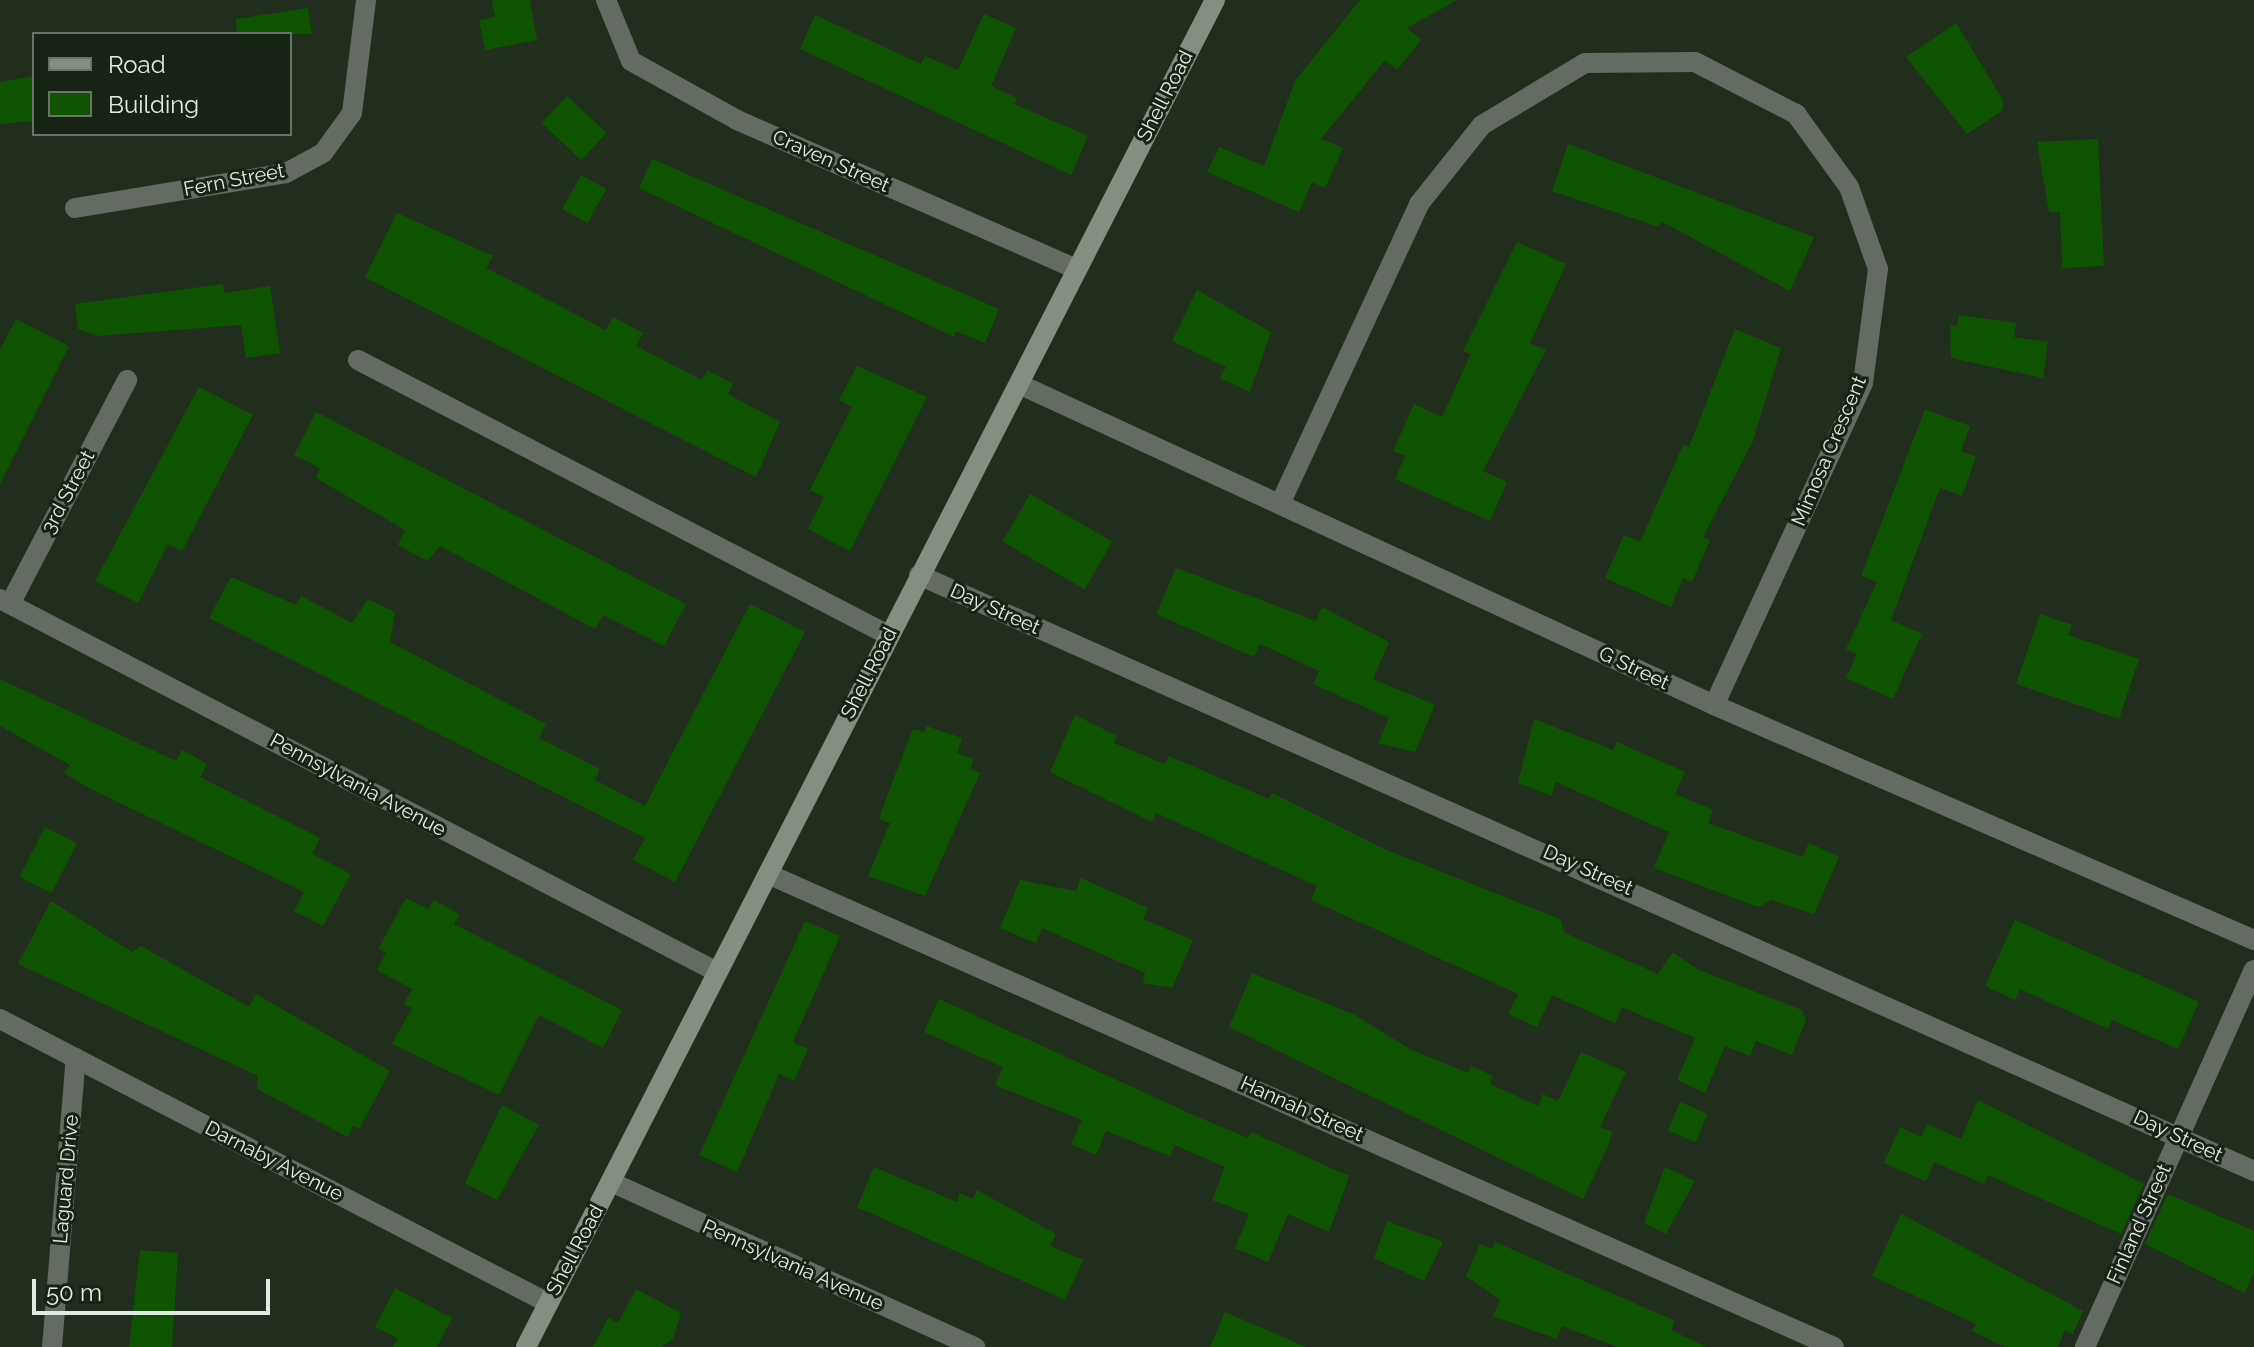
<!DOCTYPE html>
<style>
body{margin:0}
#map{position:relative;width:2254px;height:1347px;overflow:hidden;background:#212e1e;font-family:Raleway,sans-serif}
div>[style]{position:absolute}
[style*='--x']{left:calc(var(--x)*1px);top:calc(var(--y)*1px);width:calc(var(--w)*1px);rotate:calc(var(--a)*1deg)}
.building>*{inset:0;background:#0f5401;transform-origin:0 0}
.street>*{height:20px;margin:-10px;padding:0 10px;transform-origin:10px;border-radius:10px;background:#646b63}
.secondary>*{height:20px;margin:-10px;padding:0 10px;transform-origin:10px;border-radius:10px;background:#848f82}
span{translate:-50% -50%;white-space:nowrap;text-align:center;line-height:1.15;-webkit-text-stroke:6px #172415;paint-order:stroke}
.street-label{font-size:20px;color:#e2ebe1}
.legend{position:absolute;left:32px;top:32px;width:260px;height:104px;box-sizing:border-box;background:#172415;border:2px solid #687467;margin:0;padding:10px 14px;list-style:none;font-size:24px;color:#e2ebe1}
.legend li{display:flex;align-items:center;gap:16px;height:40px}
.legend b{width:40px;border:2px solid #687467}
.scale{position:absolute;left:32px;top:1279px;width:238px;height:36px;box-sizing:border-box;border:4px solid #e2ebe1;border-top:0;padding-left:10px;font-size:24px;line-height:28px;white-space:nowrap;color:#e2ebe1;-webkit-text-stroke:6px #172415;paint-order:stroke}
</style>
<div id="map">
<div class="building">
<i style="clip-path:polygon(492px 0,530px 0,537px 40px,485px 50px,479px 20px,495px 17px)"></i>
<i style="clip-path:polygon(1360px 0,1457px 0,1407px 28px,1421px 40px,1397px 70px,1385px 60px,1321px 139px,1343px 148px,1325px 188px,1312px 182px,1299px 212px,1207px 172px,1219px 147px,1264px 166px,1295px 81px)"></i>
<i style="clip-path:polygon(308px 8px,312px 34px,237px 34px,236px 19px)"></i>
<i style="clip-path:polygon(984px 14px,1016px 28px,991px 86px,1017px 98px,1014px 104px,1088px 136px,1071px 175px,800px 49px,815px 15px,921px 64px,925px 56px,958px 70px)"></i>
<i style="clip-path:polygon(1956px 23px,2003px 100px,2003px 110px,1967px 134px,1906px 57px)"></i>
<i style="clip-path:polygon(34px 76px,34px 121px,0 124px,0 82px)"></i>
<i style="left:567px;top:96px;width:54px;height:37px;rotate:43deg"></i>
<i style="clip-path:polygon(2098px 139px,2104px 266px,2062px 268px,2060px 212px,2049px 212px,2037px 142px)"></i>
<i style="clip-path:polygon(1568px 144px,1814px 237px,1790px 291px,1661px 221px,1659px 227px,1552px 191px)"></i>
<i style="clip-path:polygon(652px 159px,999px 309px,985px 343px,956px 331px,954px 337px,639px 188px)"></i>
<i style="left:581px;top:175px;width:29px;height:39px;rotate:29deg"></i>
<i style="clip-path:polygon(397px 213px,493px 256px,486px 268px,606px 330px,613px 317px,643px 333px,636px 346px,702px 380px,707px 370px,733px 384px,728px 394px,780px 422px,756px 477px,365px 277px)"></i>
<i style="clip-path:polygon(1517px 242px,1566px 264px,1530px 343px,1546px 350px,1483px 471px,1507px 482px,1490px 521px,1395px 479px,1405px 456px,1393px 451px,1414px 404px,1442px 417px,1471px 354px,1463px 351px)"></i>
<i style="clip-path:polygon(223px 284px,224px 293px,270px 286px,280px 353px,246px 358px,241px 325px,97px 336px,78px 329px,75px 304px)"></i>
<i style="clip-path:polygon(1197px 290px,1271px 332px,1250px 392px,1220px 378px,1226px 367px,1172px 341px)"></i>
<i style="clip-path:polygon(1959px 315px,2016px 323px,2014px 337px,2048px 342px,2043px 378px,1951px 358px,1950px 325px,1957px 326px)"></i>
<i style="clip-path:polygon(16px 319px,69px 346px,0 484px,0 350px)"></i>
<i style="clip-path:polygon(1735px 329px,1781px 348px,1753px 441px,1703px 537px,1710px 540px,1692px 582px,1683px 578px,1671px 607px,1605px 578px,1624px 535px,1640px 542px,1683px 445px,1689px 447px)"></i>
<i style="clip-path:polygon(857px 366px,927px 397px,850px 551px,808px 529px,824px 497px,810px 490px,852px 407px,839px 400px)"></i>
<i style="clip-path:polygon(199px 387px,253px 415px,182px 551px,168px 544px,138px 603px,95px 581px)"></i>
<i style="clip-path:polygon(1925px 409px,1970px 426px,1961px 451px,1976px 457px,1962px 496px,1940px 488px,1891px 620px,1922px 634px,1893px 699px,1846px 678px,1857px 654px,1846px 649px,1877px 582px,1861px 576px)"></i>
<i style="clip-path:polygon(316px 412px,686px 604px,664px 646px,603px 615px,595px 629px,440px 546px,427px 561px,398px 545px,405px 530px,316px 478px,320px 468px,294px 455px)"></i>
<i style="left:1030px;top:494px;width:95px;height:55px;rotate:30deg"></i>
<i style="clip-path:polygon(1176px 568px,1316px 621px,1322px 607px,1389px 642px,1373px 679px,1435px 705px,1415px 752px,1378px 743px,1389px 718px,1313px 684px,1319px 671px,1260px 644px,1254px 657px,1156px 614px)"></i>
<i style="clip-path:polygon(231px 577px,296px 605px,301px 596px,352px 623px,368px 599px,395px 612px,390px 642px,546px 724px,539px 738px,600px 769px,595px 780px,645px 806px,750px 604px,805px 632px,675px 882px,633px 860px,645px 838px,209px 618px)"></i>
<i style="clip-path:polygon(2040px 614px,2072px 625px,2068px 635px,2139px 659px,2119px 719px,2016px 684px)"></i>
<i style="clip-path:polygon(0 679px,176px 761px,182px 750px,207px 764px,200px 777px,320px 838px,312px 854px,351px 874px,323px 926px,294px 911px,304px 892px,89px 788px,64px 773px,70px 765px,0 726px)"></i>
<i style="clip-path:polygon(1075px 715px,1117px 736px,1114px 743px,1165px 764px,1169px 756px,1269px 799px,1272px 793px,1384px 849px,1560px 919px,1565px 933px,1658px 974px,1673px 952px,1697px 969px,1802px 1010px,1806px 1020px,1792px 1055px,1756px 1041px,1750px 1056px,1725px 1046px,1705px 1093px,1677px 1080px,1695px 1038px,1622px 1007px,1615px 1023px,1552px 995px,1537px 1027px,1508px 1014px,1518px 994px,1311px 900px,1317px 886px,1156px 813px,1152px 822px,1050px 772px)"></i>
<i style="clip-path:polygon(1534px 719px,1613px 750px,1617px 742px,1685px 772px,1675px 794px,1713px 810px,1708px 823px,1802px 857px,1809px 843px,1839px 857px,1814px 914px,1771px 900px,1758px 907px,1654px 868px,1669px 832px,1556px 782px,1551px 796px,1518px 783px)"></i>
<i style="clip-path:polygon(926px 726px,962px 738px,957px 753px,974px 759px,970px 769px,980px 773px,925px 896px,868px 876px,890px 823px,879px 819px,893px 780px,913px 729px,924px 732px)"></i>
<i style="left:45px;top:827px;width:36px;height:56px;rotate:27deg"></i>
<i style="clip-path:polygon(1081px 878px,1148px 908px,1143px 919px,1193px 940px,1172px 988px,1143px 983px,1145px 973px,1042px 928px,1036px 943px,1000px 928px,1020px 880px,1076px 891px)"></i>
<i style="clip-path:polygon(406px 898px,428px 909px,434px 900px,459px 914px,454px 924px,622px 1010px,603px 1048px,539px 1015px,499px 1095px,392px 1044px,412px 1008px,404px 1004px,412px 989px,377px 970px,386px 953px,378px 949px)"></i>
<i style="clip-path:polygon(51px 901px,132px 952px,141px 946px,249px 1007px,256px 994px,390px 1071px,359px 1129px,353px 1126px,348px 1137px,257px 1089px,258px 1076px,18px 964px)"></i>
<i style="clip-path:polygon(2015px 920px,2199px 1002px,2178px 1049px,2112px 1020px,2108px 1029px,2020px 989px,2015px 1000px,1985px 986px)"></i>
<i style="clip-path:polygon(805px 921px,840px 936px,793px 1042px,808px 1049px,794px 1081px,779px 1074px,737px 1172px,699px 1155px)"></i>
<i style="clip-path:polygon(1252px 973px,1355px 1015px,1410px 1049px,1468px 1073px,1471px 1066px,1493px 1076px,1490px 1084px,1538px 1106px,1543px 1094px,1558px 1101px,1581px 1052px,1626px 1072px,1600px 1127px,1612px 1132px,1609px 1144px,1583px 1199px,1229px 1027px)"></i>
<i style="clip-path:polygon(939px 999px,1200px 1118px,1248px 1138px,1251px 1132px,1349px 1176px,1329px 1232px,1288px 1214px,1268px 1262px,1235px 1248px,1249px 1214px,1212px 1200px,1225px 1167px,1175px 1145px,1170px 1156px,1106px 1131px,1096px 1155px,1071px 1144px,1082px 1120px,995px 1085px,1003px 1067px,924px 1032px)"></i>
<i style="clip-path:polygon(1978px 1100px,2144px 1184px,2121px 1234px,1988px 1175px,1984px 1184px,1934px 1162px,1926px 1181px,1884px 1163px,1900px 1127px,1921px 1137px,1927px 1124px,1961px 1139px)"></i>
<i style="left:1680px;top:1102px;width:30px;height:31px;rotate:23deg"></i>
<i style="clip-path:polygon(502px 1105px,539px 1125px,497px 1200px,465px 1183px)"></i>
<i style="clip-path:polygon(874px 1167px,957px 1202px,959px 1193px,973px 1199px,977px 1190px,1056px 1234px,1050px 1246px,1083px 1260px,1065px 1300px,857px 1207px)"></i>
<i style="clip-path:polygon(1665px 1167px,1695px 1181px,1666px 1234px,1644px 1223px)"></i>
<i style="clip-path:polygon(2168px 1194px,2254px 1231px,2254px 1273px,2245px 1293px,2145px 1244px)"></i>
<i style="clip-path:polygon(1901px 1214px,2083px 1311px,2073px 1334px,2065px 1330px,2058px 1347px,2005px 1347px,1972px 1331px,1976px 1324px,1872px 1276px)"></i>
<i style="clip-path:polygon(1387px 1221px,1443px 1242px,1424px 1281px,1374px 1258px)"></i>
<i style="clip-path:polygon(1495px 1242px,1675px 1321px,1671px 1330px,1706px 1347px,1617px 1347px,1562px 1326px,1557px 1339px,1493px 1316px,1500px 1300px,1466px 1276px,1480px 1244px,1492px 1249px)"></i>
<i style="clip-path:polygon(140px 1250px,178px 1253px,172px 1347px,129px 1347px)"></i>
<i style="clip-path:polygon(395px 1288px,452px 1318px,437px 1347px,393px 1347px,398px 1338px,375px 1327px)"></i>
<i style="clip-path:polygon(636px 1289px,681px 1313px,673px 1339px,661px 1347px,593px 1347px,608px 1318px,618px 1323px)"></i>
<i style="clip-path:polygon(1225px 1312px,1306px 1347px,1210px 1347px)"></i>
</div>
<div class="street">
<i style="--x:606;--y:0;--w:66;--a:67.7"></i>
<i style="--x:631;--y:61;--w:121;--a:29.1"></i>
<i style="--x:737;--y:120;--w:370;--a:23.7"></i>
<i style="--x:75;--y:208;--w:214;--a:-9.4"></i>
<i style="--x:286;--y:173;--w:42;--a:-28.4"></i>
<i style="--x:323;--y:153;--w:49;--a:-54.1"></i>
<i style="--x:352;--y:113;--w:114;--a:-82.9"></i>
<i style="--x:358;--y:360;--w:597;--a:27.42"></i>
<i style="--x:1019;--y:384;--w:766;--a:24.79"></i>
<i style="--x:1714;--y:705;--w:589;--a:23.52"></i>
<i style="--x:1280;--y:504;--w:331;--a:-65.1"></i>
<i style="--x:1419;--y:204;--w:101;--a:-51.4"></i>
<i style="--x:1482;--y:125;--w:120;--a:-31"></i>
<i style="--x:1585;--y:63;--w:110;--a:-0.5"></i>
<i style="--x:1695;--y:62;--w:114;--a:27.2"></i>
<i style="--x:1796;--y:114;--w:90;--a:54"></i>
<i style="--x:1849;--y:187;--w:87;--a:70.5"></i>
<i style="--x:1878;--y:269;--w:115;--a:97.5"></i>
<i style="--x:1863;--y:383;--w:355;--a:114.8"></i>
<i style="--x:919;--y:575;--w:1462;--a:24.06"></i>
<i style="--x:0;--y:599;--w:808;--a:27.48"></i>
<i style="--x:10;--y:604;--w:253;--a:-62.4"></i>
<i style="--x:768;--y:874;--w:1166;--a:23.93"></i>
<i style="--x:0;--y:1019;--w:617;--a:27.4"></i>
<i style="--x:611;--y:1182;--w:400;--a:24.4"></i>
<i style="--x:52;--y:1347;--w:290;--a:-85.3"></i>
<i style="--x:2085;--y:1347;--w:413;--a:-65.9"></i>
</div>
<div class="secondary">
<i style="--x:526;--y:1347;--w:1513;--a:-62.91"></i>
</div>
<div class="street-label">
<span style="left:1165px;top:96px;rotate:-63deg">Shell Road</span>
<span style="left:831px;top:161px;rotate:24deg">Craven Street</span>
<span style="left:234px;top:180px;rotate:-11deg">Fern Street</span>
<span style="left:1829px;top:451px;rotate:-67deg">Mimosa Crescent</span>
<span style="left:68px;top:492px;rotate:-62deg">3rd Street</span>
<span style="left:995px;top:609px;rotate:24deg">Day Street</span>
<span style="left:1634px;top:668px;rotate:25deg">G Street</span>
<span style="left:869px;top:673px;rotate:-63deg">Shell Road</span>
<span style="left:358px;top:785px;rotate:28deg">Pennsylvania Avenue</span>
<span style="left:1588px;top:870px;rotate:24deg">Day Street</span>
<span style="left:1302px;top:1109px;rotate:24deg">Hannah Street</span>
<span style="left:2178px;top:1136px;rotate:25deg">Day Street</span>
<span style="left:274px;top:1161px;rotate:27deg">Darnaby Avenue</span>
<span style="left:66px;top:1179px;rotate:-85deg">Laguard Drive</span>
<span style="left:2139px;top:1224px;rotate:-66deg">Finland Street</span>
<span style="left:575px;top:1250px;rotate:-62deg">Shell Road</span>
<span style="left:793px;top:1265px;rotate:24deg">Pennsylvania Avenue</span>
</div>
<ul class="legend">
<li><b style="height:10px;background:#848f82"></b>Road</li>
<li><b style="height:22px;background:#0f5401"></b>Building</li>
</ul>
<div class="scale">50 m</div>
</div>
